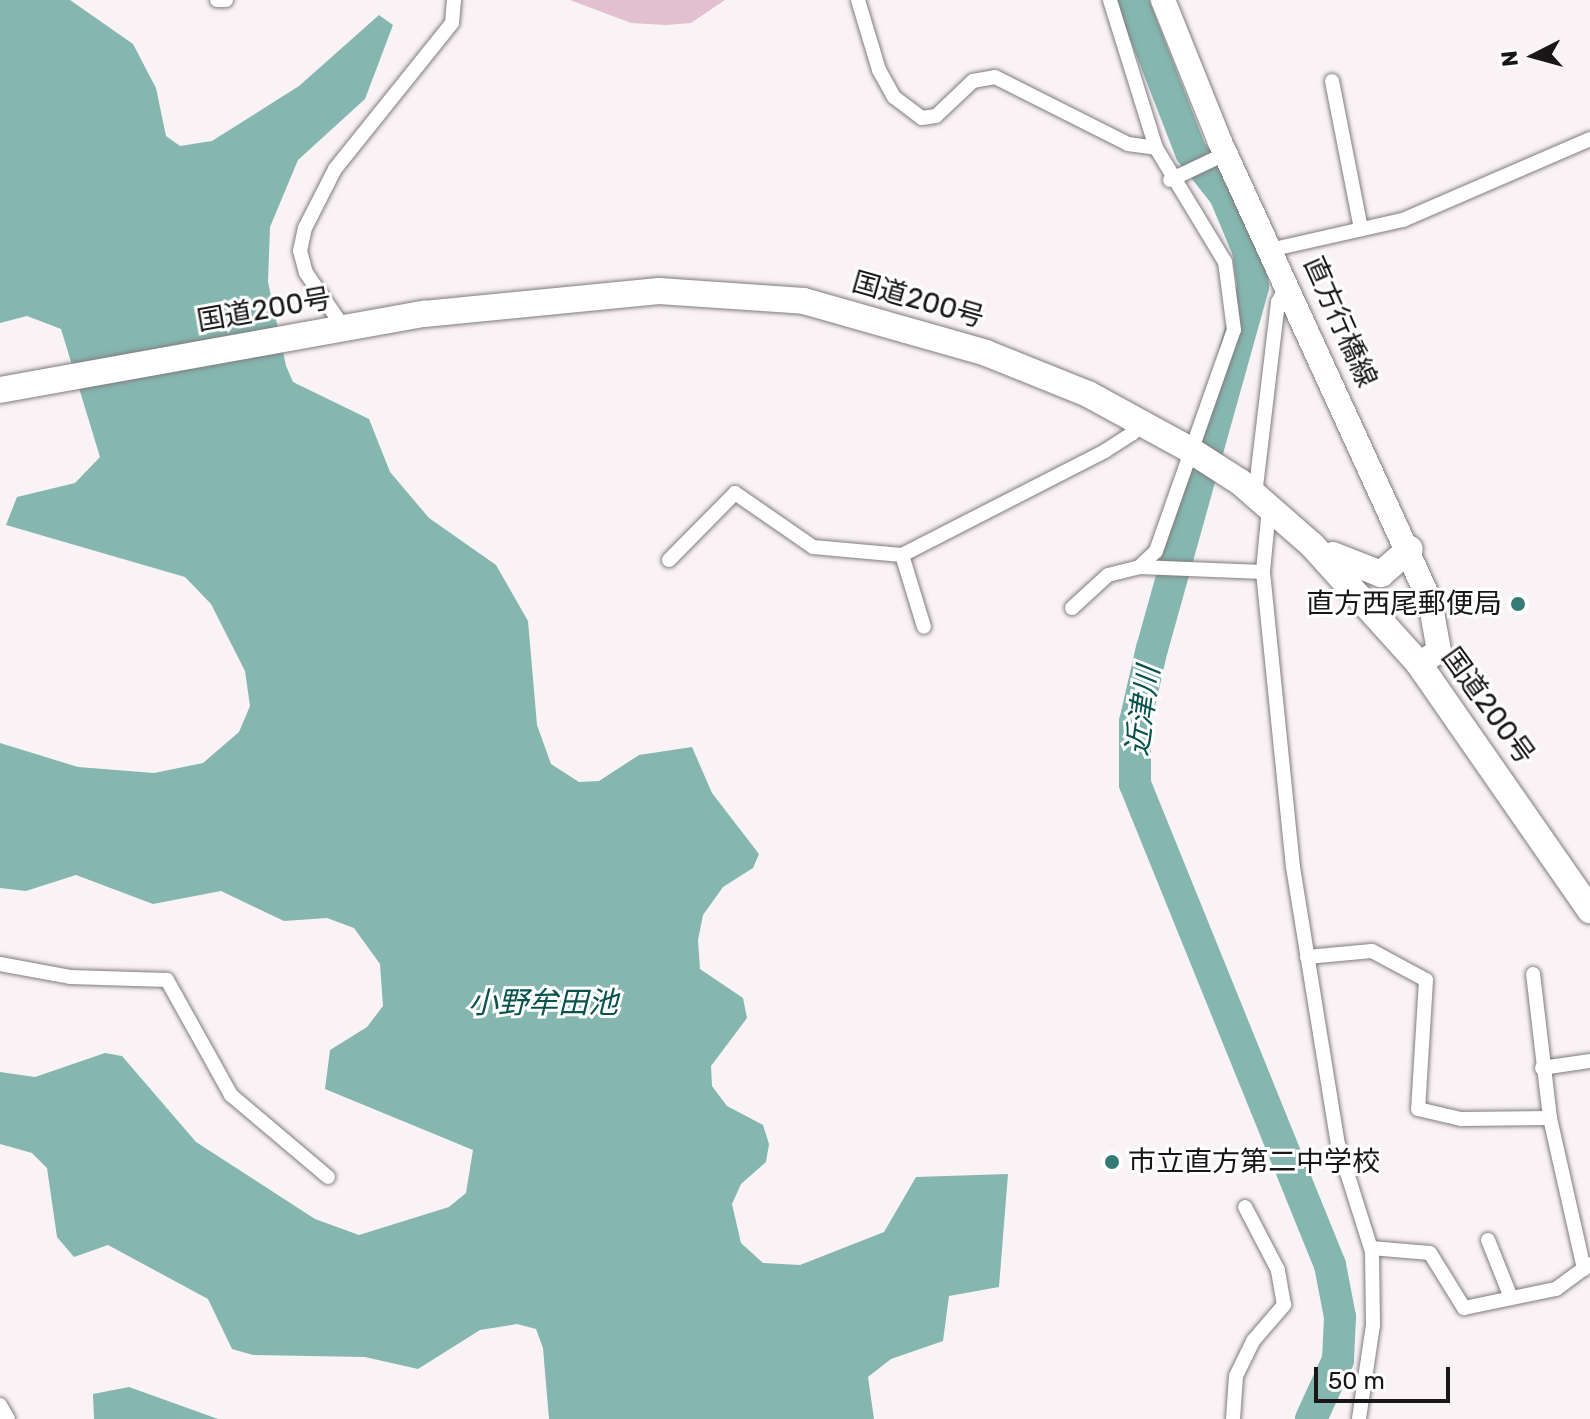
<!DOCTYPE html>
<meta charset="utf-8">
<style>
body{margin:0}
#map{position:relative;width:1590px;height:1419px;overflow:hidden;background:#f9f3f6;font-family:Rubik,"Noto Sans JP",sans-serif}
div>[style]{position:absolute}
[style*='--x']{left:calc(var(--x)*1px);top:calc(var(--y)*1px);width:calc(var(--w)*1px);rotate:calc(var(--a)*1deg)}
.green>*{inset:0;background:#e3c0d0}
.water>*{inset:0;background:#85b6b0}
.river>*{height:32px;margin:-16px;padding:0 16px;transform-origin:16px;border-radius:16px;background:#85b6b0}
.roads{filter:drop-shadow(0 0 2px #807b7d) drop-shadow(0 0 2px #807b7d)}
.street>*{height:14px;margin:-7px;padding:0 7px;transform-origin:7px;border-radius:7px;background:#fff}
.primary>*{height:24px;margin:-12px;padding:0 12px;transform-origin:12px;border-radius:12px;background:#fff}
.highway>*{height:26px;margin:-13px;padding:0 13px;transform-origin:13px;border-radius:13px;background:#fff}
.dots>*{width:22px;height:22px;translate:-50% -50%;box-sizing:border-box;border:4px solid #fff;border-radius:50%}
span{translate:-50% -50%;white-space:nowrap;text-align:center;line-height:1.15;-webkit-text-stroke:6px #fff;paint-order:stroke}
.street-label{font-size:28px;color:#181617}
.poi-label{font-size:28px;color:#181617}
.right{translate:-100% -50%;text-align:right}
.left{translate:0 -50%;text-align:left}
.water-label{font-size:30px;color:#07524c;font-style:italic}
.north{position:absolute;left:1494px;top:16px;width:80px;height:80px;-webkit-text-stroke:6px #fff;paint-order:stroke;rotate:264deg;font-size:22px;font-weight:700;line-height:32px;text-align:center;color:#181617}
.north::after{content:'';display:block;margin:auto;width:28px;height:36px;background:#181617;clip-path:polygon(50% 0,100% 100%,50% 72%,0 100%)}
.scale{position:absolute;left:1314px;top:1367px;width:136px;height:36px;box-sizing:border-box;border:4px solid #181617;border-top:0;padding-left:10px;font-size:24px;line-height:28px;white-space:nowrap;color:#181617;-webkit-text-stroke:6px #fff;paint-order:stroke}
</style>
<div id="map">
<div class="green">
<i style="clip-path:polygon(570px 0,725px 0,691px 23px,666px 25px,631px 23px)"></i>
</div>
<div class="water">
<i style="clip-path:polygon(0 0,70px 0,133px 44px,156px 88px,166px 136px,180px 146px,212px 141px,299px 86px,379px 15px,393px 25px,365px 99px,298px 160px,270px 227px,268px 282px,286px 366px,293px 382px,369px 419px,390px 472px,429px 518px,496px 565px,528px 621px,537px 725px,551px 764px,579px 782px,599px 781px,639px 755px,692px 747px,712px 793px,759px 854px,753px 868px,723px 887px,703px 915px,698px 940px,700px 969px,743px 998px,747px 1018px,711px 1066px,712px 1086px,727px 1106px,763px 1125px,769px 1144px,766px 1162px,741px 1184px,732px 1204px,741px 1243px,763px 1263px,800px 1265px,884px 1232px,916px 1177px,1008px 1174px,999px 1287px,949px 1296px,943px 1341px,891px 1359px,868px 1377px,874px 1419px,549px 1419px,543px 1348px,536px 1329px,517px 1324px,480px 1330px,418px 1369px,365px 1357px,253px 1355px,232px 1349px,208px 1299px,108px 1245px,74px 1257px,57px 1237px,47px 1168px,32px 1153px,0 1144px,0 1072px,35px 1077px,105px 1053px,122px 1056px,196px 1142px,315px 1219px,359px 1235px,449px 1207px,466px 1193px,473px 1150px,325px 1089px,330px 1050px,367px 1027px,383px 1006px,380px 964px,354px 928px,327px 918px,284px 921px,221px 891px,153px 904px,76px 875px,26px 891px,0 888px,0 743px,78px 767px,154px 773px,203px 763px,239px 732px,250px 706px,245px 671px,211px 604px,185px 577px,6px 525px,17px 497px,75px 483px,100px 457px,61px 329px,27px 316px,0 323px)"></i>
<i style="clip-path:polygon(129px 1387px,218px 1419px,94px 1419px,93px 1394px)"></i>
</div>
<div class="river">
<i style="--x:1132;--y:0;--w:163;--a:68.8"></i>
<i style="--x:1191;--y:152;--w:55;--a:51.7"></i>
<i style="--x:1225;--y:195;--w:60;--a:67.3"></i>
<i style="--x:1248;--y:250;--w:37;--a:82"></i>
<i style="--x:1253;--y:287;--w:375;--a:105.6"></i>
<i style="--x:1152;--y:648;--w:76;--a:102.9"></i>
<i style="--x:1135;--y:722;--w:62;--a:90"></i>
<i style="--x:1135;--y:784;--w:519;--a:67.93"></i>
<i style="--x:1330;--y:1265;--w:53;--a:79.1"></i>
<i style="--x:1340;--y:1317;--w:43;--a:92.7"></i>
<i style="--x:1338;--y:1360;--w:65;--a:114.6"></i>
</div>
<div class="roads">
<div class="street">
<i style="--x:217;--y:0;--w:9;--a:0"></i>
<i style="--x:858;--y:0;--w:73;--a:73.3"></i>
<i style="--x:879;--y:70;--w:31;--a:61"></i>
<i style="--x:894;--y:97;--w:35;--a:37"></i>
<i style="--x:922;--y:118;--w:14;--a:-8"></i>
<i style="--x:936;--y:116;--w:51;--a:-43.4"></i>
<i style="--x:973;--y:81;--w:22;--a:-10"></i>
<i style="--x:995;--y:77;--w:149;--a:26.7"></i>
<i style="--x:1128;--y:144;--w:28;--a:8"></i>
<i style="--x:1332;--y:81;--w:151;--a:78.9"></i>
<i style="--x:1170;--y:180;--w:61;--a:-25.3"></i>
<i style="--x:1274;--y:249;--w:132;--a:-12.7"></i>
<i style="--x:1403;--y:220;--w:204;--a:-23.4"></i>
<i style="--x:344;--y:328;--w:67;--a:-124.6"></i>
<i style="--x:306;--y:273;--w:23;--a:-105"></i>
<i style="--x:300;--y:251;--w:24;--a:-78"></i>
<i style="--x:305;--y:228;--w:66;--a:-63"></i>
<i style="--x:335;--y:169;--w:187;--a:-51.3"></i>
<i style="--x:452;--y:23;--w:23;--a:-85"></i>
<i style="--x:1255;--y:495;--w:194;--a:-83.2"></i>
<i style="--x:1278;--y:302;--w:21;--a:-61"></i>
<i style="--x:1269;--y:508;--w:64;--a:95.4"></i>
<i style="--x:1263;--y:572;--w:297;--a:84.2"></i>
<i style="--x:1293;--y:867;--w:281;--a:80.8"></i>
<i style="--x:1338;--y:1144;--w:113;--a:72.5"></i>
<i style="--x:1372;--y:1252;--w:73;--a:89.2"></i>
<i style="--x:1373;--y:1325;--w:95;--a:98.5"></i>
<i style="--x:902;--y:555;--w:75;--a:73"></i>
<i style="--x:669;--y:560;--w:94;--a:-45.4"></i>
<i style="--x:735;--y:493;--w:95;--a:34.7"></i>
<i style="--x:813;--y:547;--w:89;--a:5.1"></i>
<i style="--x:902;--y:555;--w:228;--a:-27.1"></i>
<i style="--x:1105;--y:451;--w:33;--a:-33"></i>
<i style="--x:1133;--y:433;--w:13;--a:-77"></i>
<i style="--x:1139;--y:567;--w:124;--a:2.3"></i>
<i style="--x:1072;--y:608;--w:49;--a:-42.5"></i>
<i style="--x:1108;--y:575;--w:32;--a:-14"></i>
<i style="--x:1139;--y:567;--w:23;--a:-43"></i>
<i style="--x:1156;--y:551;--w:234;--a:-70.6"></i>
<i style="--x:1234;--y:330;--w:69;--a:-97.5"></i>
<i style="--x:1225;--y:262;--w:133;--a:-121.2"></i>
<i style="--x:1156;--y:148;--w:155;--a:-107.3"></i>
<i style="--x:1307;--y:957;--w:65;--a:-5.3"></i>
<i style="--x:1372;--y:951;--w:61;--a:28.2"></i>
<i style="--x:1426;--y:980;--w:129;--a:93.5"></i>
<i style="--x:1418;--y:1109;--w:44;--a:13.1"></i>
<i style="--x:1461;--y:1119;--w:89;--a:-0.6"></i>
<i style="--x:1550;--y:1118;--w:145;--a:-96.7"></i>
<i style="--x:0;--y:964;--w:71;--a:10.5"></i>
<i style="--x:70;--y:977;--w:97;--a:1.8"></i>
<i style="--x:167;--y:980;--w:132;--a:60.9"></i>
<i style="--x:231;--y:1095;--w:127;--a:40.2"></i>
<i style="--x:1542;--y:1068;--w:49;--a:-8.3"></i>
<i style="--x:1550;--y:1118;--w:155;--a:77.3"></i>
<i style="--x:1488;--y:1240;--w:59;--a:68.2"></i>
<i style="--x:1371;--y:1248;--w:59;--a:4.8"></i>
<i style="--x:1430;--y:1253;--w:65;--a:58.3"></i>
<i style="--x:1464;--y:1308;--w:94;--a:-11.7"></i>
<i style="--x:1556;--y:1289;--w:42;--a:-36.3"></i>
<i style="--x:0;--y:1405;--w:16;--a:60"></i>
<i style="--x:1233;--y:1419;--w:43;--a:-86"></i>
<i style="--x:1236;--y:1376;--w:39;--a:-64"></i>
<i style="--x:1253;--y:1341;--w:48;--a:-49.3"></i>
<i style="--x:1284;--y:1305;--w:36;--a:-100"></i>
<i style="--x:1278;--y:1270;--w:71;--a:-117.6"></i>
</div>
<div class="primary">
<i style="--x:1163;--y:0;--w:153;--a:68.1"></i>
<i style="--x:1220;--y:142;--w:505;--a:65.42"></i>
<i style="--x:1430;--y:601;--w:51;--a:79.8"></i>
<i style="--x:1439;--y:651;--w:24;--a:147"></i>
</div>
<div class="highway">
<i style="--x:0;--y:390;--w:431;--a:-10.2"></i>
<i style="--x:424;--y:314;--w:236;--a:-5.6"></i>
<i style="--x:659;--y:291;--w:145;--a:3.9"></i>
<i style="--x:804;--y:301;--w:189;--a:15.9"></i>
<i style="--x:986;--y:353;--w:110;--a:21.9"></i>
<i style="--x:1088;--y:394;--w:113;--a:28.6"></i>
<i style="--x:1187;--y:448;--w:63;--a:32.7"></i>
<i style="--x:1240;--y:482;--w:96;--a:41.2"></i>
<i style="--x:1312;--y:545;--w:160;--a:48"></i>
<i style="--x:1419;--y:664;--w:300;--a:55.2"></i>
<i style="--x:1333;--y:555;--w:52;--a:21.6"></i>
<i style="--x:1381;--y:574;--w:38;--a:-41"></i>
</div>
</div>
<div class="dots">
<i style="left:1518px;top:604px;background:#347b74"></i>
<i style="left:1112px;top:1162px;background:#347b74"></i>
</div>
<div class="street-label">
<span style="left:918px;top:300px;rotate:16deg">国道200号</span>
<span style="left:264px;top:310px;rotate:-10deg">国道200号</span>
<span style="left:1340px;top:322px;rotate:66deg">直方行橋線</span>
<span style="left:1488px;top:706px;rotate:54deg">国道200号</span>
</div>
<div class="poi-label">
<span class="right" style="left:1502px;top:604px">直方西尾郵便局</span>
<span class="left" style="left:1128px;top:1162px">市立直方第二中学校</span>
</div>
<div class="water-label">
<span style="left:1143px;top:711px;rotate:-82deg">近津川</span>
<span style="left:543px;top:1003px">小野牟田池</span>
</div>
<div class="north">N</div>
<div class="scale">50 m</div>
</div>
